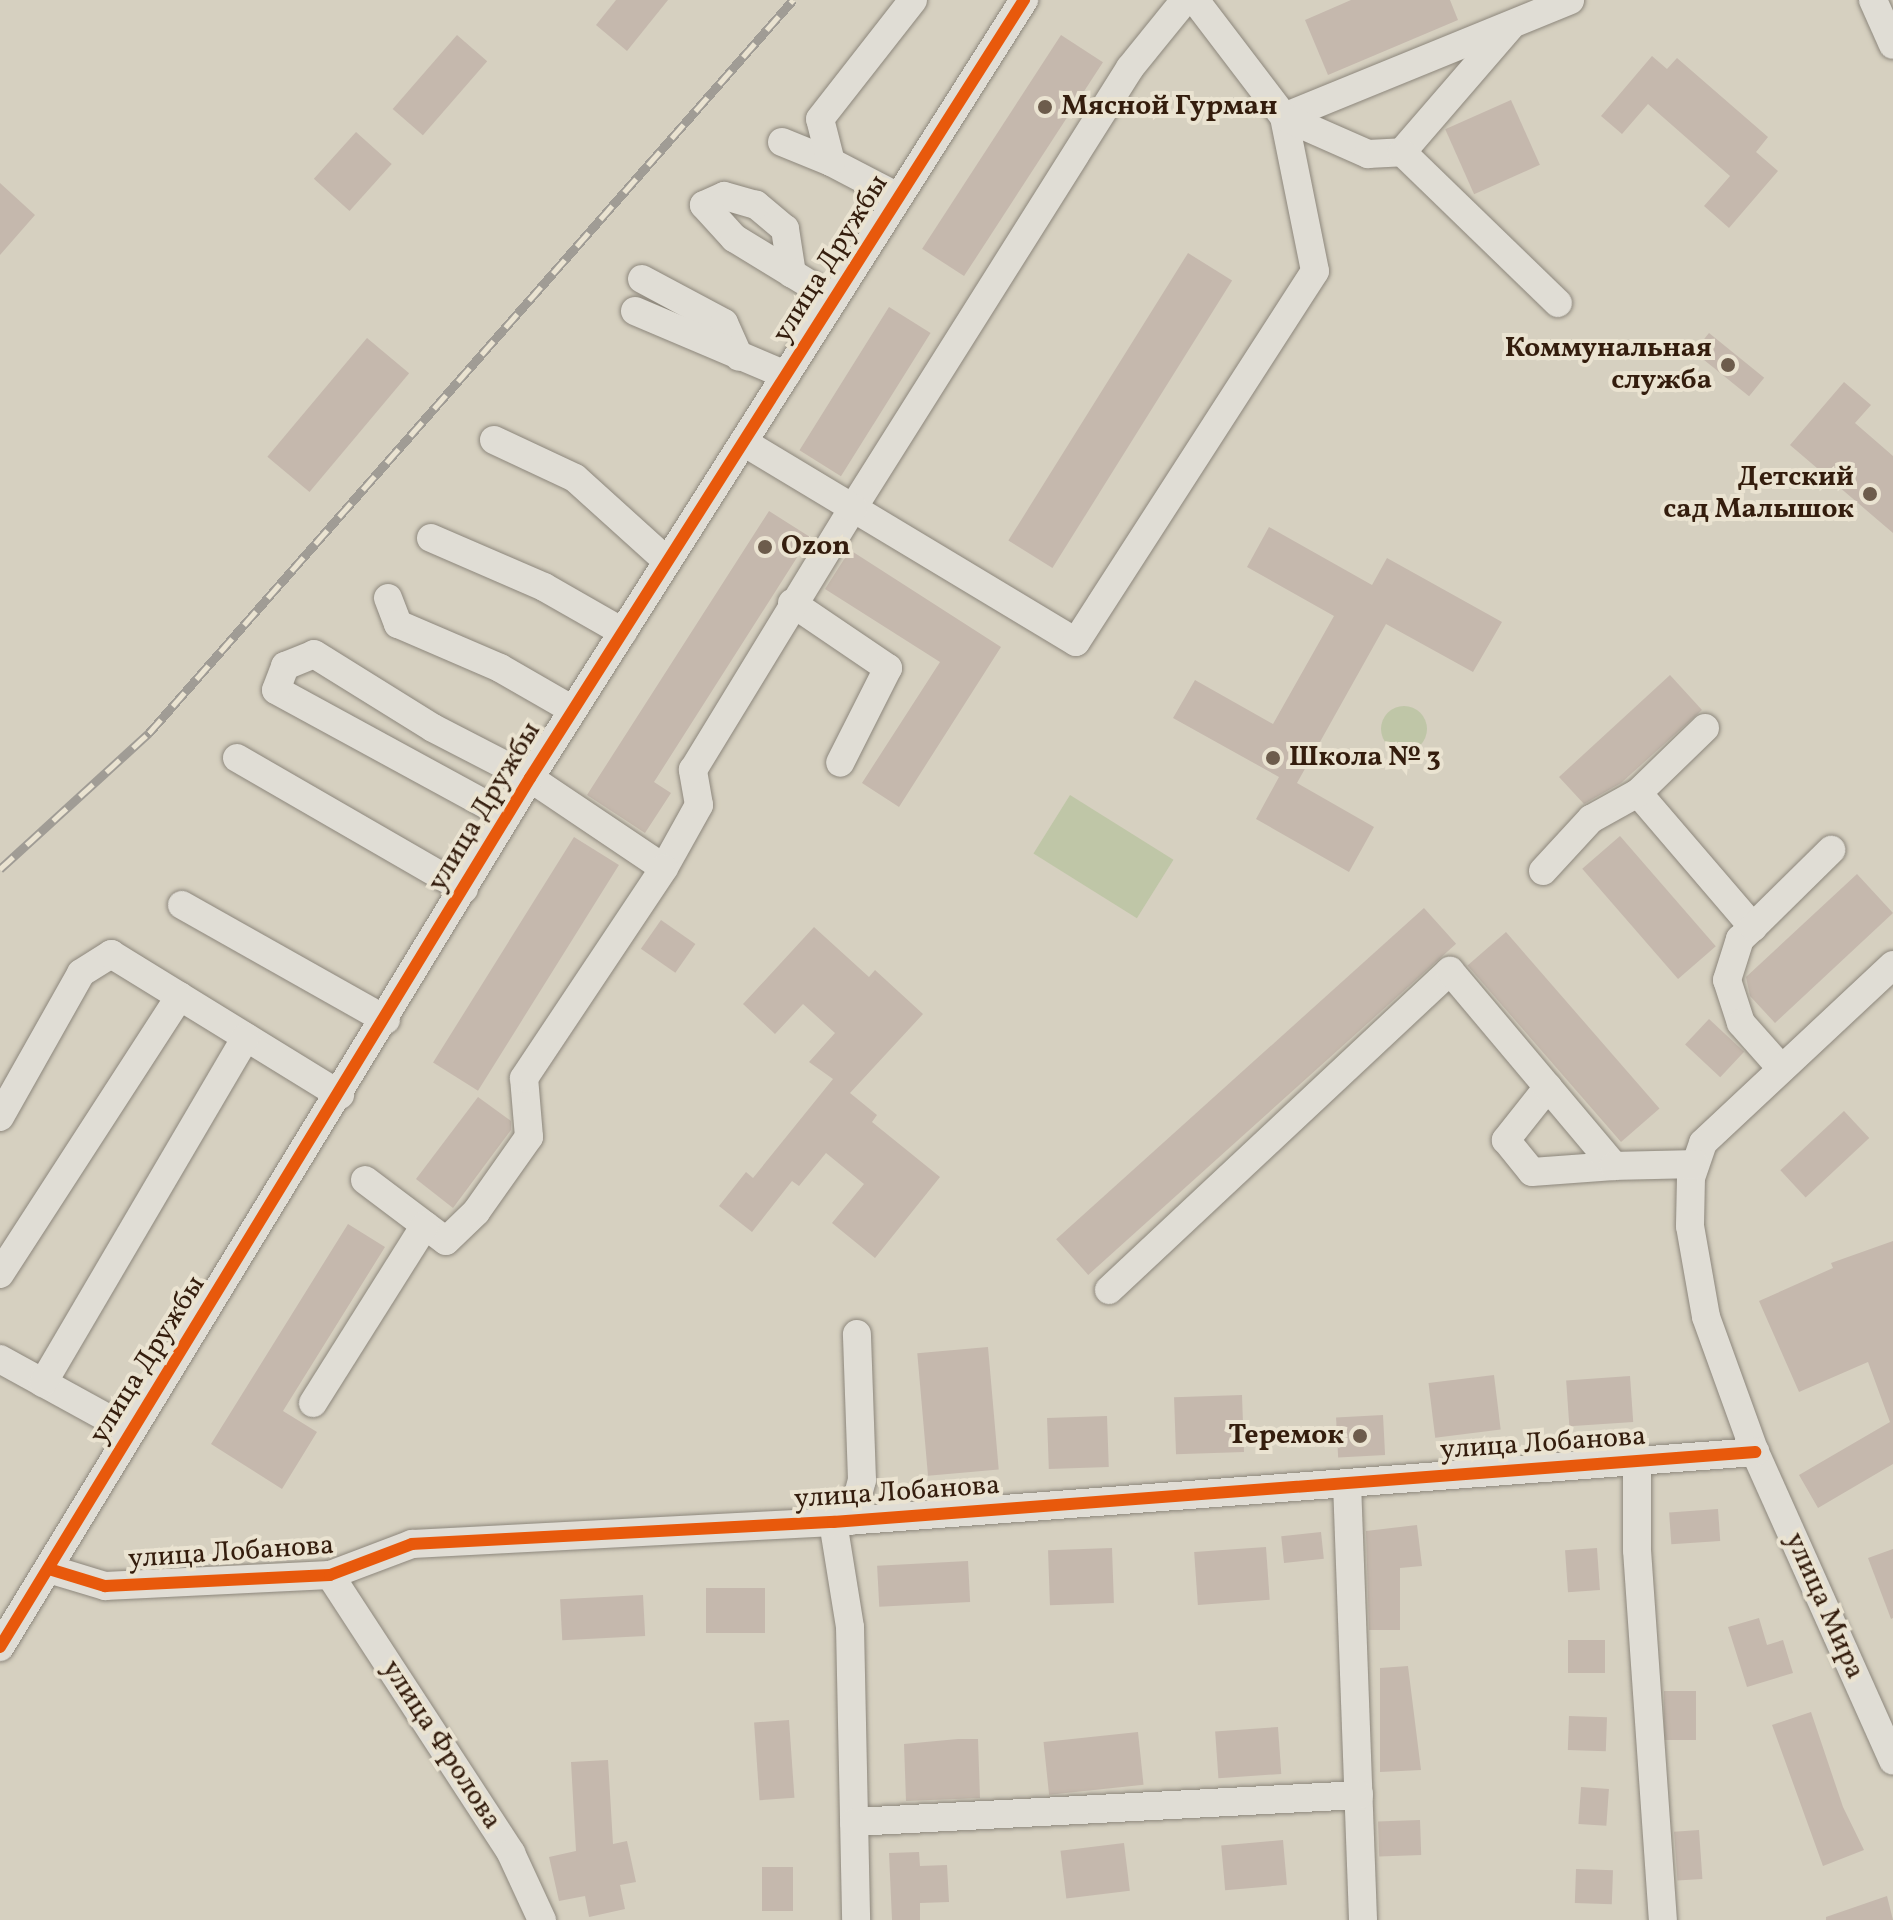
<!DOCTYPE html>
<meta charset="utf-8">
<style>
body{margin:0}
#map{position:relative;width:1893px;height:1920px;overflow:hidden;background:#d6d0c0;font-family:Vollkorn,serif}
div>[style]{position:absolute}
[style*='--x']{left:calc(var(--x)*1px);top:calc(var(--y)*1px);width:calc(var(--w)*1px);rotate:calc(var(--a)*1deg)}
.green>*{inset:0;background:#bfc6a7;transform-origin:0 0}
.round{border-radius:50%}
.building>*{inset:0;background:#c5b8ad;transform-origin:0 0}
.roads{filter:drop-shadow(0 0 2px #8d877c) drop-shadow(0 0 2px #8d877c)}
.minor>*{height:28px;margin:-14px;padding:0 14px;transform-origin:14px;border-radius:14px;background:#e0ddd5}
.rail>*{height:9px;margin-top:-4.5px;transform-origin:0;background:repeating-linear-gradient(90deg,#eae3d1 0 18px,#a09c95 0 36px);box-sizing:border-box;border-block:2px solid #a09c95}
.cycleway>*{height:12px;margin:-6px;padding:0 6px;transform-origin:6px;border-radius:6px;background:#e8590c}
.dots>*{width:22px;height:22px;translate:-50% -50%;box-sizing:border-box;border:4px solid #eae3d1;border-radius:50%}
span{translate:-50% -50%;white-space:nowrap;text-align:center;line-height:1.15;-webkit-text-stroke:8px #eae3d1;paint-order:stroke}
.poi-label{font-size:28px;color:#341d0d;font-weight:700}
.left{translate:0 -50%;text-align:left}
.right{translate:-100% -50%;text-align:right}
.street-label{font-size:28px;color:#341d0d}
</style>
<div id="map">
<div class="green">
<i class="round" style="left:1381px;top:706px;width:46px;height:46px"></i>
<i style="left:1070px;top:795px;width:122px;height:69px;rotate:32deg"></i>
</div>
<div class="building">
<i style="clip-path:polygon(616px 0,668px 0,627px 51px,596px 25px)"></i>
<i style="clip-path:polygon(1351px 0,1450px 0,1458px 20px,1328px 75px,1305px 20px)"></i>
<i style="left:457px;top:35px;width:40px;height:98px;rotate:41deg"></i>
<i style="left:1061px;top:35px;width:50px;height:255px;rotate:33deg"></i>
<i style="clip-path:polygon(1652px 56px,1667px 69px,1677px 58px,1768px 137px,1756px 152px,1778px 171px,1729px 228px,1704px 206px,1730px 176px,1648px 104px,1622px 134px,1601px 116px)"></i>
<i style="left:1511px;top:100px;width:71px;height:72px;rotate:66deg"></i>
<i style="left:356px;top:132px;width:48px;height:63px;rotate:42deg"></i>
<i style="clip-path:polygon(0 183px,35px 215px,0 255px)"></i>
<i style="left:1188px;top:253px;width:52px;height:339px;rotate:32deg"></i>
<i style="left:889px;top:307px;width:49px;height:169px;rotate:32deg"></i>
<i style="left:1709px;top:333px;width:71px;height:24px;rotate:39deg"></i>
<i style="left:367px;top:338px;width:55px;height:155px;rotate:40deg"></i>
<i style="clip-path:polygon(1844px 382px,1871px 405px,1855px 423px,1893px 456px,1893px 533px,1790px 445px)"></i>
<i style="clip-path:polygon(769px 511px,810px 537px,654px 782px,671px 793px,645px 833px,587px 795px)"></i>
<i style="clip-path:polygon(1269px 527px,1372px 585px,1387px 558px,1502px 622px,1473px 672px,1386px 624px,1297px 783px,1374px 827px,1349px 872px,1256px 819px,1279px 777px,1173px 718px,1195px 680px,1273px 724px,1334px 616px,1247px 567px)"></i>
<i style="clip-path:polygon(850px 550px,1001px 647px,899px 807px,862px 783px,940px 662px,825px 589px)"></i>
<i style="clip-path:polygon(1670px 675px,1702px 710px,1621px 783px,1584px 804px,1559px 777px)"></i>
<i style="left:1620px;top:836px;width:146px;height:50px;rotate:49deg"></i>
<i style="left:574px;top:837px;width:53px;height:266px;rotate:32deg"></i>
<i style="clip-path:polygon(1857px 874px,1893px 913px,1775px 1023px,1750px 996px,1746px 977px)"></i>
<i style="left:1424px;top:908px;width:48px;height:495px;rotate:48deg"></i>
<i style="left:661px;top:920px;width:42px;height:35px;rotate:35deg"></i>
<i style="clip-path:polygon(814px 927px,869px 977px,875px 970px,923px 1014px,850px 1093px,877px 1115px,872px 1122px,940px 1177px,875px 1258px,832px 1223px,864px 1184px,826px 1153px,799px 1186px,792px 1181px,752px 1232px,719px 1206px,746px 1172px,753px 1178px,833px 1079px,809px 1062px,835px 1033px,803px 1004px,775px 1034px,743px 1004px)"></i>
<i style="left:1506px;top:932px;width:234px;height:51px;rotate:49deg"></i>
<i style="left:1709px;top:1019px;width:48px;height:35px;rotate:43deg"></i>
<i style="clip-path:polygon(478px 1097px,511px 1121px,511px 1130px,453px 1208px,416px 1179px)"></i>
<i style="left:1844px;top:1111px;width:37px;height:87px;rotate:47deg"></i>
<i style="clip-path:polygon(348px 1224px,385px 1247px,283px 1411px,317px 1432px,282px 1489px,211px 1444px)"></i>
<i style="clip-path:polygon(1893px 1241px,1893px 1464px,1818px 1508px,1799px 1475px,1890px 1422px,1868px 1362px,1799px 1392px,1759px 1301px,1833px 1268px,1831px 1263px)"></i>
<i style="left:988px;top:1347px;width:123px;height:71px;rotate:85deg"></i>
<i style="left:1494px;top:1375px;width:55px;height:66px;rotate:83deg"></i>
<i style="left:1630px;top:1376px;width:46px;height:64px;rotate:86deg"></i>
<i style="left:1242px;top:1395px;width:57px;height:68px;rotate:88deg"></i>
<i style="left:1383px;top:1415px;width:40px;height:47px;rotate:87deg"></i>
<i style="left:1107px;top:1416px;width:51px;height:60px;rotate:88deg"></i>
<i style="left:1718px;top:1509px;width:32px;height:49px;rotate:86deg"></i>
<i style="clip-path:polygon(1417px 1525px,1422px 1566px,1400px 1568px,1400px 1630px,1369px 1630px,1366px 1531px)"></i>
<i style="left:1321px;top:1532px;width:27px;height:40px;rotate:84deg"></i>
<i style="left:1266px;top:1547px;width:53px;height:72px;rotate:86deg"></i>
<i style="left:1112px;top:1548px;width:55px;height:64px;rotate:88deg"></i>
<i style="left:1597px;top:1548px;width:42px;height:32px;rotate:86deg"></i>
<i style="clip-path:polygon(1893px 1549px,1893px 1618px,1891px 1619px,1868px 1558px)"></i>
<i style="left:968px;top:1561px;width:41px;height:91px;rotate:87deg"></i>
<i style="left:706px;top:1588px;width:59px;height:45px"></i>
<i style="left:643px;top:1595px;width:41px;height:83px;rotate:87deg"></i>
<i style="clip-path:polygon(1759px 1618px,1767px 1645px,1783px 1640px,1793px 1673px,1747px 1687px,1728px 1627px)"></i>
<i style="left:1568px;top:1640px;width:37px;height:33px"></i>
<i style="clip-path:polygon(1408px 1666px,1421px 1770px,1380px 1772px,1380px 1668px)"></i>
<i style="left:1664px;top:1691px;width:32px;height:49px"></i>
<i style="clip-path:polygon(1811px 1712px,1843px 1807px,1864px 1850px,1823px 1866px,1772px 1725px)"></i>
<i style="left:1569px;top:1716px;width:38px;height:34px;rotate:2deg"></i>
<i style="left:789px;top:1720px;width:78px;height:35px;rotate:86deg"></i>
<i style="left:1278px;top:1727px;width:47px;height:63px;rotate:86deg"></i>
<i style="left:1138px;top:1732px;width:53px;height:95px;rotate:84deg"></i>
<i style="clip-path:polygon(958px 1739px,978px 1739px,980px 1798px,906px 1801px,904px 1744px)"></i>
<i style="clip-path:polygon(608px 1760px,613px 1844px,627px 1841px,636px 1882px,620px 1885px,625px 1909px,589px 1917px,585px 1896px,559px 1901px,549px 1857px,576px 1851px,571px 1762px)"></i>
<i style="left:1581px;top:1787px;width:28px;height:37px;rotate:4deg"></i>
<i style="left:1420px;top:1820px;width:35px;height:42px;rotate:88deg"></i>
<i style="left:1699px;top:1830px;width:49px;height:25px;rotate:86deg"></i>
<i style="left:1283px;top:1840px;width:45px;height:62px;rotate:85deg"></i>
<i style="left:1124px;top:1843px;width:48px;height:64px;rotate:83deg"></i>
<i style="clip-path:polygon(919px 1852px,920px 1866px,947px 1865px,949px 1902px,920px 1903px,920px 1920px,892px 1920px,889px 1853px)"></i>
<i style="left:762px;top:1867px;width:31px;height:44px"></i>
<i style="left:1576px;top:1869px;width:37px;height:34px;rotate:2deg"></i>
<i style="clip-path:polygon(1887px 1896px,1893px 1920px,1826px 1920px,1826px 1917px)"></i>
</div>
<div class="roads">
<div class="minor">
<i style="--x:1185;--y:0;--w:87;--a:129"></i>
<i style="--x:1130;--y:68;--w:520;--a:122.19"></i>
<i style="--x:853;--y:508;--w:260;--a:31"></i>
<i style="--x:1076;--y:642;--w:441;--a:-57.2"></i>
<i style="--x:1315;--y:271;--w:157;--a:-101.4"></i>
<i style="--x:1195;--y:0;--w:147;--a:52.7"></i>
<i style="--x:1284;--y:117;--w:309;--a:-22.2"></i>
<i style="--x:1873;--y:0;--w:49;--a:66"></i>
<i style="--x:1284;--y:117;--w:92;--a:23.8"></i>
<i style="--x:1368;--y:154;--w:34;--a:-3"></i>
<i style="--x:1402;--y:152;--w:165;--a:-49.2"></i>
<i style="--x:782;--y:142;--w:53;--a:22.2"></i>
<i style="--x:1402;--y:152;--w:217;--a:44.1"></i>
<i style="--x:898;--y:197;--w:76;--a:-152.4"></i>
<i style="--x:831;--y:162;--w:44;--a:-104.3"></i>
<i style="--x:820;--y:119;--w:151;--a:-52"></i>
<i style="--x:792;--y:274;--w:46;--a:-98.8"></i>
<i style="--x:785;--y:229;--w:38;--a:-140"></i>
<i style="--x:756;--y:205;--w:33;--a:-164"></i>
<i style="--x:724;--y:196;--w:22;--a:156"></i>
<i style="--x:704;--y:205;--w:45;--a:47.7"></i>
<i style="--x:734;--y:238;--w:117;--a:31.4"></i>
<i style="--x:642;--y:279;--w:93;--a:28.2"></i>
<i style="--x:724;--y:323;--w:37;--a:66"></i>
<i style="--x:635;--y:311;--w:164;--a:23"></i>
<i style="--x:494;--y:440;--w:89;--a:25.1"></i>
<i style="--x:575;--y:478;--w:124;--a:42.1"></i>
<i style="--x:431;--y:538;--w:123;--a:23.4"></i>
<i style="--x:544;--y:587;--w:91;--a:29.7"></i>
<i style="--x:388;--y:598;--w:28;--a:69"></i>
<i style="--x:398;--y:624;--w:111;--a:23.3"></i>
<i style="--x:500;--y:668;--w:84;--a:29.9"></i>
<i style="--x:792;--y:603;--w:116;--a:34.1"></i>
<i style="--x:888;--y:668;--w:106;--a:116.8"></i>
<i style="--x:1705;--y:728;--w:93;--a:135.9"></i>
<i style="--x:1638;--y:793;--w:177;--a:49.4"></i>
<i style="--x:1753;--y:927;--w:18;--a:137"></i>
<i style="--x:1740;--y:939;--w:43;--a:107.6"></i>
<i style="--x:1727;--y:980;--w:45;--a:72"></i>
<i style="--x:1741;--y:1023;--w:59;--a:48.4"></i>
<i style="--x:237;--y:758;--w:262;--a:30"></i>
<i style="--x:507;--y:816;--w:263;--a:-151.4"></i>
<i style="--x:276;--y:690;--w:26;--a:-69"></i>
<i style="--x:285;--y:666;--w:31;--a:-22"></i>
<i style="--x:314;--y:654;--w:140;--a:31.9"></i>
<i style="--x:433;--y:728;--w:109;--a:27.3"></i>
<i style="--x:530;--y:778;--w:161;--a:33.9"></i>
<i style="--x:664;--y:868;--w:72;--a:-60.9"></i>
<i style="--x:699;--y:805;--w:36;--a:-100"></i>
<i style="--x:693;--y:770;--w:307;--a:-58.6"></i>
<i style="--x:853;--y:508;--w:128;--a:-149"></i>
<i style="--x:1543;--y:871;--w:71;--a:-47.3"></i>
<i style="--x:1591;--y:819;--w:54;--a:-29"></i>
<i style="--x:182;--y:905;--w:234;--a:29.4"></i>
<i style="--x:1753;--y:927;--w:110;--a:-44.6"></i>
<i style="--x:1893;--y:965;--w:260;--a:136.9"></i>
<i style="--x:1703;--y:1143;--w:36;--a:109"></i>
<i style="--x:1691;--y:1177;--w:49;--a:91.2"></i>
<i style="--x:1690;--y:1226;--w:92;--a:80"></i>
<i style="--x:1706;--y:1317;--w:144;--a:70.1"></i>
<i style="--x:1755;--y:1452;--w:338;--a:65.9"></i>
<i style="--x:1548;--y:1087;--w:68;--a:128.4"></i>
<i style="--x:1506;--y:1140;--w:41;--a:50.9"></i>
<i style="--x:1532;--y:1172;--w:82;--a:-4.2"></i>
<i style="--x:0;--y:1117;--w:165;--a:-60.6"></i>
<i style="--x:81;--y:973;--w:36;--a:-32"></i>
<i style="--x:111;--y:954;--w:269;--a:31.6"></i>
<i style="--x:365;--y:1180;--w:101;--a:37"></i>
<i style="--x:446;--y:1241;--w:42;--a:-44"></i>
<i style="--x:476;--y:1212;--w:92;--a:-54.8"></i>
<i style="--x:529;--y:1137;--w:59;--a:-94.8"></i>
<i style="--x:524;--y:1078;--w:252;--a:-56.3"></i>
<i style="--x:0;--y:1274;--w:331;--a:-57.1"></i>
<i style="--x:1109;--y:1290;--w:467;--a:-43.1"></i>
<i style="--x:1450;--y:971;--w:255;--a:49.9"></i>
<i style="--x:1614;--y:1166;--w:81;--a:-1.4"></i>
<i style="--x:0;--y:1359;--w:149;--a:28.8"></i>
<i style="--x:43;--y:1383;--w:401;--a:-59.6"></i>
<i style="--x:313;--y:1403;--w:210;--a:-57.8"></i>
<i style="--x:1637;--y:1461;--w:89;--a:90"></i>
<i style="--x:1637;--y:1550;--w:371;--a:86"></i>
<i style="--x:1347;--y:1483;--w:437;--a:87.9"></i>
<i style="--x:851;--y:1521;--w:42;--a:-75"></i>
<i style="--x:862;--y:1480;--w:146;--a:-92"></i>
<i style="--x:833;--y:1522;--w:106;--a:80.8"></i>
<i style="--x:850;--y:1627;--w:293;--a:88.8"></i>
<i style="--x:49;--y:1569;--w:59;--a:16.9"></i>
<i style="--x:105;--y:1586;--w:225;--a:-2.8"></i>
<i style="--x:330;--y:1575;--w:88;--a:-20.7"></i>
<i style="--x:412;--y:1544;--w:422;--a:-3"></i>
<i style="--x:833;--y:1522;--w:925;--a:-4.34"></i>
<i style="--x:330;--y:1575;--w:332;--a:56.9"></i>
<i style="--x:511;--y:1853;--w:74;--a:65.2"></i>
<i style="--x:0;--y:1647;--w:1018;--a:-58.62"></i>
<i style="--x:530;--y:778;--w:922;--a:-57.59"></i>
<i style="--x:854;--y:1822;--w:506;--a:-3.06"></i>
</div>
</div>
<div class="rail">
<i style="--x:0;--y:869;--w:202;--a:-42.4"></i>
<i style="--x:149;--y:733;--w:976;--a:-48.7"></i>
</div>
<div class="cycleway">
<i style="--x:49;--y:1569;--w:59;--a:16.9"></i>
<i style="--x:105;--y:1586;--w:225;--a:-2.8"></i>
<i style="--x:330;--y:1575;--w:88;--a:-20.7"></i>
<i style="--x:412;--y:1544;--w:422;--a:-3"></i>
<i style="--x:833;--y:1522;--w:925;--a:-4.34"></i>
<i style="--x:0;--y:1647;--w:1018;--a:-58.62"></i>
<i style="--x:530;--y:778;--w:922;--a:-57.59"></i>
</div>
<div class="dots">
<i style="left:1045px;top:107px;background:#6d5c4c"></i>
<i style="left:1728px;top:365px;background:#6d5c4c"></i>
<i style="left:1870px;top:494px;background:#6d5c4c"></i>
<i style="left:765px;top:547px;background:#6d5c4c"></i>
<i style="left:1273px;top:758px;background:#6d5c4c"></i>
<i style="left:1360px;top:1436px;background:#6d5c4c"></i>
</div>
<div class="poi-label">
<span class="left" style="left:1061px;top:107px">Мясной Гурман</span>
<span class="right" style="left:1712px;top:365px">Коммунальная<br>служба</span>
<span class="right" style="left:1854px;top:494px">Детский<br>сад Малышок</span>
<span class="left" style="left:781px;top:547px">Ozon</span>
<span class="left" style="left:1289px;top:758px">Школа № 3</span>
<span class="right" style="left:1344px;top:1436px">Теремок</span>
</div>
<div class="street-label">
<span style="left:831px;top:259px;rotate:-58deg">улица Дружбы</span>
<span style="left:485px;top:807px;rotate:-59deg">улица Дружбы</span>
<span style="left:148px;top:1360px;rotate:-58deg">улица Дружбы</span>
<span style="left:1543px;top:1444px;rotate:-4deg">улица Лобанова</span>
<span style="left:897px;top:1493px;rotate:-4deg">улица Лобанова</span>
<span style="left:231px;top:1553px;rotate:-4deg">улица Лобанова</span>
<span style="left:1824px;top:1606px;rotate:66deg">улица Мира</span>
<span style="left:441px;top:1745px;rotate:57deg">улица Фролова</span>
</div>
</div>
